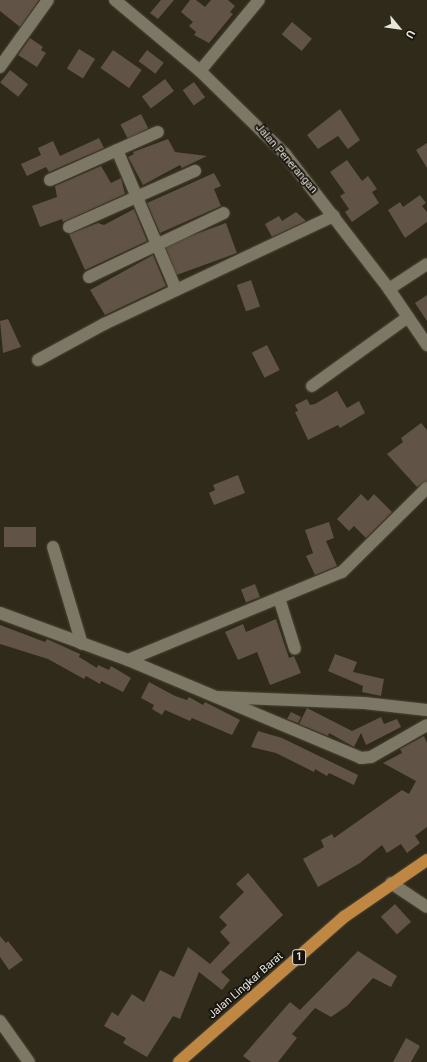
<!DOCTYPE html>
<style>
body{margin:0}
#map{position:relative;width:427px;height:1062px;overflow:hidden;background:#302a1a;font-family:Roboto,sans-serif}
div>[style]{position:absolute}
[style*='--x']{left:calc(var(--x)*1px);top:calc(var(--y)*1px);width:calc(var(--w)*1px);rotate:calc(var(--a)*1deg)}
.building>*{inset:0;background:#615345;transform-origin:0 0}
.roads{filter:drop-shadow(0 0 1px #4a4538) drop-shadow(0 0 1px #4a4538)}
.street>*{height:12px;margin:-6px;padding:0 6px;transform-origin:6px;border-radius:6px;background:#7d7765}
.secondary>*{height:12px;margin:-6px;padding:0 6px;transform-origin:6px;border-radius:6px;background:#7d7765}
.highway>*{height:12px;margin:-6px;padding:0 6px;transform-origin:6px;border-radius:6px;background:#bf8742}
span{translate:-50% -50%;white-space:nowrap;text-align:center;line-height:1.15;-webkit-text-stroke:3.5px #15130c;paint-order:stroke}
.shield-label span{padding:1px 3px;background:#15130c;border:1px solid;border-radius:3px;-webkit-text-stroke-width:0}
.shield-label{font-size:10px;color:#e8e5db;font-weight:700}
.street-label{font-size:11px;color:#e8e5db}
.north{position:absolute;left:379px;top:8px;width:40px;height:40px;-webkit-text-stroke:3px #15130c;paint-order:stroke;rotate:119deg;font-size:11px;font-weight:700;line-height:16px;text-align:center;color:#e8e5db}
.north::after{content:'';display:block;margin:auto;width:14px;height:18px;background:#e8e5db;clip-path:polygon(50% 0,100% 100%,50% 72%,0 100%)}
</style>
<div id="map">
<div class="building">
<i style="clip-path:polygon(0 0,39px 0,20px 27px,0 11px)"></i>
<i style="clip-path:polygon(161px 0,174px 0,158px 19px,150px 13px)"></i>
<i style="clip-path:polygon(190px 0,196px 0,205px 7px,211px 0,228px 0,235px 6px,230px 12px,233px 14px,209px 43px,194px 35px,196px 32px,189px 26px,193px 22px,181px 12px)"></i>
<i style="left:292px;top:22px;width:26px;height:16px;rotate:40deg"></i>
<i style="clip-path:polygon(30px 38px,43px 47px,41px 50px,46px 53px,37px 67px,18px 55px)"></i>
<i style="left:79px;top:49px;width:19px;height:23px;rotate:32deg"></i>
<i style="left:113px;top:50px;width:35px;height:22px;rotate:35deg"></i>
<i style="left:147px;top:50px;width:21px;height:14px;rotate:37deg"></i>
<i style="left:10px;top:70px;width:23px;height:16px;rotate:38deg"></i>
<i style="left:165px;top:79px;width:15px;height:29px;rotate:53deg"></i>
<i style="left:194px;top:82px;width:19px;height:14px;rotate:54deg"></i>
<i style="clip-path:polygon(340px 109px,360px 140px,348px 149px,338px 136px,318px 149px,307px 135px)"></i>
<i style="left:141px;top:114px;width:16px;height:23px;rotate:63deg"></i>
<i style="clip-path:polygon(99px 138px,104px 148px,49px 172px,46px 167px,27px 176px,21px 164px,41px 155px,38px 148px,53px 141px,60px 156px)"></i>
<i style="clip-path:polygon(168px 139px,175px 152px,207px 156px,182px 168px,180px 165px,143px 185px,128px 157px,134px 154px,133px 152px)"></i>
<i style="clip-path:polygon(427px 143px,427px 168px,416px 150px)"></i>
<i style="clip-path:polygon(347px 160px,362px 181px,368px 176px,377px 189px,372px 192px,379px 203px,352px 222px,345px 212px,349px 209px,340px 196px,345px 193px,330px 172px)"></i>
<i style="clip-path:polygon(101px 166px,111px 183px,121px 178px,125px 194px,63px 222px,62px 219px,40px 227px,32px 206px,57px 197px,55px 186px)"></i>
<i style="clip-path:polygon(214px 173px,221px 186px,214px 189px,221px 206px,160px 233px,147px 203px)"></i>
<i style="clip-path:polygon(420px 195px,426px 203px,422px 206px,427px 212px,427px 222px,405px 238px,388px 210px,400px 202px,403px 207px)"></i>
<i style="clip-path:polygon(134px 209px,147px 241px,85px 270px,69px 234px,98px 223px,104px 225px)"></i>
<i style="clip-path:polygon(296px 212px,306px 221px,272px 237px,265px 224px,279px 216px,282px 221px)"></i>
<i style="left:226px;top:223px;width:32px;height:65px;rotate:70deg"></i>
<i style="clip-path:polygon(153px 255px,166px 286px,105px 315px,90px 290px)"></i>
<i style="left:251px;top:280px;width:28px;height:15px;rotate:71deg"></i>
<i style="clip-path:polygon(427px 295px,427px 321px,415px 303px)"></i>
<i style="clip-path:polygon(8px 319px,21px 347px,3px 353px,0 321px)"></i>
<i style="left:267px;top:345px;width:28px;height:17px;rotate:63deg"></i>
<i style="clip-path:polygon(337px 391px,347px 408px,359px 401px,365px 413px,340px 428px,338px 425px,308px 440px,295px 412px,298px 411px,295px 405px,307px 399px,310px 405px,315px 404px)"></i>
<i style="clip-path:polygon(421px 423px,427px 430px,427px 481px,417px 487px,387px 454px,403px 442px,401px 438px)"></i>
<i style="clip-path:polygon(238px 475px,245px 493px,214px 505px,209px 493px,215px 490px,213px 485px)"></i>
<i style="clip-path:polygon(361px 494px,368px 501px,374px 494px,392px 512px,366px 538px,354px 526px,349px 531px,337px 519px)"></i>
<i style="clip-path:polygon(329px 522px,334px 538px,326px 541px,337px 566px,315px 575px,306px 556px,313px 553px,305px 530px)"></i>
<i style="left:4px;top:527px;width:32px;height:20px"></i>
<i style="left:255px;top:584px;width:14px;height:15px;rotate:69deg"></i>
<i style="clip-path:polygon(276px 619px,289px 658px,294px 656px,301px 673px,270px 685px,257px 652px,238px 660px,225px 632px,243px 624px,246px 632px)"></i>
<i style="clip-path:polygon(0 625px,45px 642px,47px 639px,80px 654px,79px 657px,97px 668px,98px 665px,109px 670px,111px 666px,131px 678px,123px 692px,101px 681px,100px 684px,86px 676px,84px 679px,48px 659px,0 644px)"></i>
<i style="clip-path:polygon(335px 654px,357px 662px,353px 672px,384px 679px,381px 696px,362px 692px,363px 686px,328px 671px)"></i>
<i style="clip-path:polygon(149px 682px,175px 696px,187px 700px,189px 697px,203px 705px,205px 702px,240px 720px,232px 735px,192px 718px,190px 721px,165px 710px,162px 715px,152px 709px,154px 705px,141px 698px)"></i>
<i style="clip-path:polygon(307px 708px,352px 731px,381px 717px,384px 724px,397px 719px,401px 727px,366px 745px,361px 733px,354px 747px,329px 733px,328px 736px,299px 724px)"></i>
<i style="clip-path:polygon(291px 712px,301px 717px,298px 723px,287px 719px)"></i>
<i style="clip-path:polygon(258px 731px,282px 738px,358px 775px,354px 785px,329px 773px,327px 776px,315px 769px,314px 772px,276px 753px,251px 747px)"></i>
<i style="clip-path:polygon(424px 736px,427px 743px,427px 827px,415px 836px,420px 843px,407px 853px,401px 844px,387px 853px,382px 845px,360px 863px,318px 887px,303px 859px,324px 847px,321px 840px,332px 834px,334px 838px,402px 790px,409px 794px,416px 781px,383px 763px,402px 753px,400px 749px)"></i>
<i style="clip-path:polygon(248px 873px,283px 915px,221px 972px,230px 980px,222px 990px,199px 972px,180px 1019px,173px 1016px,147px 1057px,123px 1043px,126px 1038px,104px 1026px,112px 1012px,118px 1016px,132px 994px,144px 1002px,160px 970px,174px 977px,188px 947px,210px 964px,230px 943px,220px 932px,227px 925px,219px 917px,244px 892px,236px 884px)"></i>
<i style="left:395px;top:904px;width:24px;height:19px;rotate:48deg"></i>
<i style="clip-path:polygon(0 936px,6px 943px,8px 941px,23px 960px,9px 970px,0 957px)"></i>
<i style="clip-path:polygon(358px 951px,397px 976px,391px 987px,373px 978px,347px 1006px,331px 1017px,315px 1008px,292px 1034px,297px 1038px,278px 1062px,251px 1062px,243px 1056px,290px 1002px,300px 1010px)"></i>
<i style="clip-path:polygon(406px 1038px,420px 1046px,411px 1062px,393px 1062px)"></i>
</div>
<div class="roads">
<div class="street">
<i style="--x:0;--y:67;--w:82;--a:-54.4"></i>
<i style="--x:200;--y:71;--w:92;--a:-50.3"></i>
<i style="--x:117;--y:150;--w:152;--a:67.1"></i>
<i style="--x:50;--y:180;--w:118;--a:-24"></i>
<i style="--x:69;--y:227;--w:138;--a:-24"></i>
<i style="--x:89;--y:277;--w:149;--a:-25.4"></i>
<i style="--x:389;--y:289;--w:45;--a:-33.3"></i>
<i style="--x:38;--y:360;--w:75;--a:-28.6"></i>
<i style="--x:104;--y:324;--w:254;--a:-25.2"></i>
<i style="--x:312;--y:386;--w:118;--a:-35.7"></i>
<i style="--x:53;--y:547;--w:101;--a:73.4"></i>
<i style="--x:279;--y:598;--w:53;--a:72.6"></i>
<i style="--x:0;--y:613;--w:136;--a:20.2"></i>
<i style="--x:128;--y:660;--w:253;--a:22.8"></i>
<i style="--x:361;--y:758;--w:10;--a:-6"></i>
<i style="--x:371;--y:757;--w:64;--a:-29.7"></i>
<i style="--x:128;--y:660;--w:231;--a:-22.4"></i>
<i style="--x:342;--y:572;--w:120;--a:-44.7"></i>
<i style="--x:217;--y:697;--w:147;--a:2.3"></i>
<i style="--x:364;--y:703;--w:63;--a:6.3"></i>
<i style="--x:391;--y:883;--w:43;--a:33.7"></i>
<i style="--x:0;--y:1021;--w:50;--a:54.7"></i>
</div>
<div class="secondary">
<i style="--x:115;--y:0;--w:111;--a:39.9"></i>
<i style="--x:200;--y:71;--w:119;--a:44.3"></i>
<i style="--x:285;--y:154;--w:170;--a:52.4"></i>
<i style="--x:389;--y:289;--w:68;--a:55.8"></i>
</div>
<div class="highway">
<i style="--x:179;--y:1062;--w:220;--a:-41.3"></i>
<i style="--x:344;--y:917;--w:101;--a:-34.5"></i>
</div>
</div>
<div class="shield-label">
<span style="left:299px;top:957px">1</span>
</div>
<div class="street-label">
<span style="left:286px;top:159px;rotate:49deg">Jalan Penerangan</span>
<span style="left:246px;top:986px;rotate:-41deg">Jalan Lingkar Barat</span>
</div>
<div class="north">U</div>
</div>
